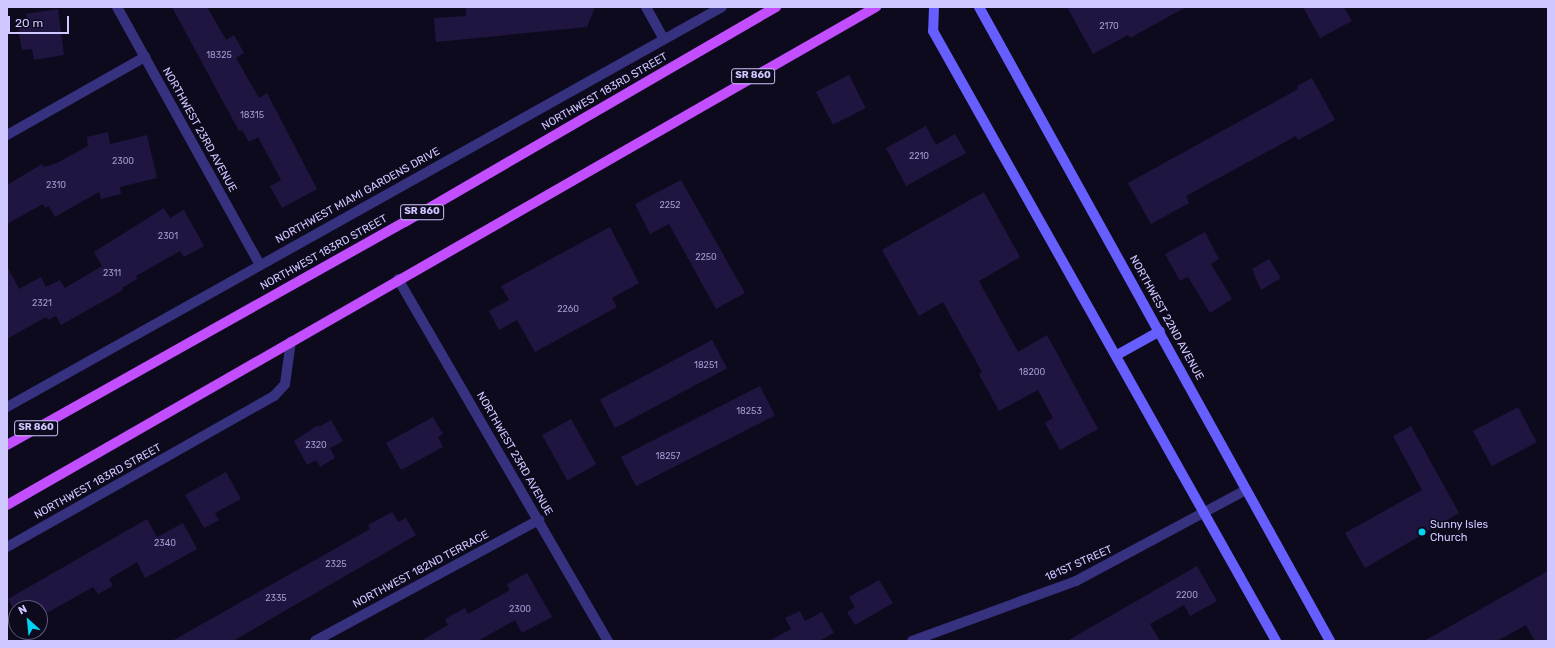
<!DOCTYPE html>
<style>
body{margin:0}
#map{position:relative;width:1555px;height:648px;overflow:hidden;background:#0e0a1e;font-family:Rubik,sans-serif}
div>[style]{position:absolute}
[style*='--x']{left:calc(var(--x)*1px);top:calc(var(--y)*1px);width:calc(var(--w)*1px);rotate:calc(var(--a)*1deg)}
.building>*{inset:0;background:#1f1540;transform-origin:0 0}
.street>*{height:10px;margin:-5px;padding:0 5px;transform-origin:5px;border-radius:5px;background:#373280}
.secondary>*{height:10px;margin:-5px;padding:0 5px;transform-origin:5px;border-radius:5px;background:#665eff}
.primary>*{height:10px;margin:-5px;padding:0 5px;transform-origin:5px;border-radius:5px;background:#c24eff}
.dots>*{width:11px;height:11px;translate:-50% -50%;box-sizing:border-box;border:2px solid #0e0a1e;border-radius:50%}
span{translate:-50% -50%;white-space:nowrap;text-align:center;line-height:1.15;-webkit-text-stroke:3px #0e0a1e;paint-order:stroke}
.number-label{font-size:9px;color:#a39acf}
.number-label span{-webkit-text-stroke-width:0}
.shield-label span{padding:1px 3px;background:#0e0a1e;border:1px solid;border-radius:3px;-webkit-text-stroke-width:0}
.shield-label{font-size:10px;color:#cfc7ff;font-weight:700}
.street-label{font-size:11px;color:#cfc7ff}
.poi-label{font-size:11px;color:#cfc7ff}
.left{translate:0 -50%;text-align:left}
.frame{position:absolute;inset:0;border:8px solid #cfc7ff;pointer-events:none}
.north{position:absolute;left:8px;top:600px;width:40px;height:40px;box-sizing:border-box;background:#0e0a1e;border:1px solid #5b5678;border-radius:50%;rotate:333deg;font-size:11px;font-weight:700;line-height:16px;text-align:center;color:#cfc7ff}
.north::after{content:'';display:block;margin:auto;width:14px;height:18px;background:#00d4f2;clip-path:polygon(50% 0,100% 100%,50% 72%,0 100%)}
.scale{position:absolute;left:8px;top:16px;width:61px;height:18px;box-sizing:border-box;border:2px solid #cfc7ff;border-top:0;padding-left:5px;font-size:12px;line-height:14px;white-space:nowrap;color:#cfc7ff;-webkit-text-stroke:3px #0e0a1e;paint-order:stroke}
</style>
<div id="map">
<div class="building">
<i style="clip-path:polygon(172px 7px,207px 7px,226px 40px,234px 35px,244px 53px,236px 58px,259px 98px,267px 93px,317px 189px,282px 208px,270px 186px,281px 180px,258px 137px,249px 142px,242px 130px,239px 131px)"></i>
<i style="clip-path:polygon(466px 7px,595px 7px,587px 27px,436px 42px,434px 18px,466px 16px)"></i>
<i style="clip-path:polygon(1067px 7px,1186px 7px,1130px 38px,1128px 35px,1093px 54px)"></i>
<i style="clip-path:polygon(1303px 7px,1344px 7px,1352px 21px,1320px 38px)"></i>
<i style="clip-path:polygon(58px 9px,64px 55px,34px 60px,32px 49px,22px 50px,18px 28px,28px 27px,26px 14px)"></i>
<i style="left:849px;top:75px;width:37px;height:37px;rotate:63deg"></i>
<i style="clip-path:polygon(1312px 78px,1335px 120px,1298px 140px,1296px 136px,1186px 196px,1189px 203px,1151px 224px,1128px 183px,1298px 89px,1297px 86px)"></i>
<i style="clip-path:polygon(926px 126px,936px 145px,955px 134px,966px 153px,906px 186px,886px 148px)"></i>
<i style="clip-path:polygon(108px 132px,110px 144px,147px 135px,157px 178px,120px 187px,121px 194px,101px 199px,99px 192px,55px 217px,49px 206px,45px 208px,43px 204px,7px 224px,7px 185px,42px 164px,44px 167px,57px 163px,88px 146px,87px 137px)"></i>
<i style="clip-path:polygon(681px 180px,745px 293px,716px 309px,669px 224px,650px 234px,635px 204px)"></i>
<i style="clip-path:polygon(984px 192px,1020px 257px,979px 281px,1018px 352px,1047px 335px,1098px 429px,1060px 450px,1045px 423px,1053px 418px,1038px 390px,999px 411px,979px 374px,982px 372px,943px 302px,919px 316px,882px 250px)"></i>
<i style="clip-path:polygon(164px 208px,170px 218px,184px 210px,204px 246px,184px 257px,180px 251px,136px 276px,137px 279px,122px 288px,123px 290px,61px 325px,56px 316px,48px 320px,46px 317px,7px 339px,7px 266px,19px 289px,41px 277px,46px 287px,60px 280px,65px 288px,102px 266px,94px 252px)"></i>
<i style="clip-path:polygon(610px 227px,639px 283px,612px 298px,617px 307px,535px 352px,517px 320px,499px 330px,489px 311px,509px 300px,501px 286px)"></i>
<i style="clip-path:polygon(1205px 232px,1219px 259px,1211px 264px,1232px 299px,1210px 313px,1188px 277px,1180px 281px,1165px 254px)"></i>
<i style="clip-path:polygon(1269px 259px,1281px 278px,1261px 290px,1252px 269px)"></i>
<i style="left:712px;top:340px;width:32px;height:127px;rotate:62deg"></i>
<i style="left:760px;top:386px;width:33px;height:156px;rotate:63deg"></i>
<i style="left:1518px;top:407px;width:40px;height:51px;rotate:62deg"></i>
<i style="clip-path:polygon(433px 417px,443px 434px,438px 437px,443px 447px,401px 470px,386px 443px)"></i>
<i style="left:571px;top:419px;width:52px;height:33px;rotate:61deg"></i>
<i style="clip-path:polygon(331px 420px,343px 441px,330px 448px,335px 458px,320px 467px,316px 460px,307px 465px,294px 441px,318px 425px,319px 427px)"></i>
<i style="clip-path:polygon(1411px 426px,1459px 513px,1365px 568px,1345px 533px,1422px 490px,1393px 436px)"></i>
<i style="clip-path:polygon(226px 472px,241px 499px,215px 513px,219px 520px,204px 528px,185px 495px)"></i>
<i style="clip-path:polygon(392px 512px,398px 522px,406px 518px,416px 535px,233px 641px,172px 641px,370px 529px,368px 525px)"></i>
<i style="clip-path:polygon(147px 519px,157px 537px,183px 523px,197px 549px,145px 578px,137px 562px,109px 579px,113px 586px,98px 594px,93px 587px,40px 617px,40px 608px,16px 608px,16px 613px,8px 599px)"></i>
<i style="clip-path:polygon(1197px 566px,1217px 601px,1190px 616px,1184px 605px,1150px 624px,1160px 641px,1067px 641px)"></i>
<i style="clip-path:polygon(1548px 571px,1548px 641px,1535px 641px,1526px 625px,1497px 641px,1424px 641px)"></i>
<i style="clip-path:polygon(527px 573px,552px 617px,522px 633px,515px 620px,478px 641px,421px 641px,448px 625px,445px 619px,465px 608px,468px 614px,510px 590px,507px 584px)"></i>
<i style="clip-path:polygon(879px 580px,893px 603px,855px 625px,847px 612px,855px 607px,849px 597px)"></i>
<i style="clip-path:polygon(800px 611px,805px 621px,822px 612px,834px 633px,819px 641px,769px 641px,791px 629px,785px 618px)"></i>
<i style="clip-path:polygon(40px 620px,45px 631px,31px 639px,27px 632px,40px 632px)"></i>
</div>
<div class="street">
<i style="--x:117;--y:7;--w:295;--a:61"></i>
<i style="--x:646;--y:7;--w:35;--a:61"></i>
<i style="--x:7;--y:135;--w:159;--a:-29.5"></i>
<i style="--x:398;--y:279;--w:419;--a:59.9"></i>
<i style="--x:7;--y:407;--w:819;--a:-29.22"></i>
<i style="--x:7;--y:547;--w:307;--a:-29.5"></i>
<i style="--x:274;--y:396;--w:16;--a:-47"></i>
<i style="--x:285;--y:384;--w:43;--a:-82.1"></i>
<i style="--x:315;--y:641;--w:255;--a:-28.4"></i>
<i style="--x:912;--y:641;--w:175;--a:-20.1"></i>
<i style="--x:1076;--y:581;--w:193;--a:-28.2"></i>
</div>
<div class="secondary">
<i style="--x:934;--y:7;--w:24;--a:92"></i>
<i style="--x:933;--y:31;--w:700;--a:60.65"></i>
<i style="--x:979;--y:7;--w:725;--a:61.03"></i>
<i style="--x:1117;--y:355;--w:49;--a:-29.2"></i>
</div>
<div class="primary">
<i style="--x:7;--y:445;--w:456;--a:-29.3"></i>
<i style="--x:405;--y:222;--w:429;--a:-30.1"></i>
<i style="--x:7;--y:505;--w:1002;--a:-29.82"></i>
</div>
<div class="dots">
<i style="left:1422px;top:532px;background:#00d4f2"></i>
</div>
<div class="number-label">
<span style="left:1109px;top:26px">2170</span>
<span style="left:219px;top:55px">18325</span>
<span style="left:252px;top:115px">18315</span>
<span style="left:919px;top:156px">2210</span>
<span style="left:123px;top:161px">2300</span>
<span style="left:56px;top:185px">2310</span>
<span style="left:670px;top:205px">2252</span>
<span style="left:168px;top:236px">2301</span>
<span style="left:706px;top:257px">2250</span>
<span style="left:112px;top:273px">2311</span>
<span style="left:42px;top:303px">2321</span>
<span style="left:568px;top:309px">2260</span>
<span style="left:706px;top:365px">18251</span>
<span style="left:1032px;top:372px">18200</span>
<span style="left:749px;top:411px">18253</span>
<span style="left:316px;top:445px">2320</span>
<span style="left:668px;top:456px">18257</span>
<span style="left:165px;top:543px">2340</span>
<span style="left:336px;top:564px">2325</span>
<span style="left:1187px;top:595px">2200</span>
<span style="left:276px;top:598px">2335</span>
<span style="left:520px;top:609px">2300</span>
</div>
<div class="shield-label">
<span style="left:753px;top:76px">SR 860</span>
<span style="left:422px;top:212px">SR 860</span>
<span style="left:36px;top:428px">SR 860</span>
</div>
<div class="street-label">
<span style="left:605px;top:92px;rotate:-30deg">NORTHWEST 183RD STREET</span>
<span style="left:199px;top:130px;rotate:61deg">NORTHWEST 23RD AVENUE</span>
<span style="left:358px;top:196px;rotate:-29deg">NORTHWEST MIAMI GARDENS DRIVE</span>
<span style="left:324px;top:253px;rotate:-29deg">NORTHWEST 183RD STREET</span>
<span style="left:1166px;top:318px;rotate:61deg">NORTHWEST 22ND AVENUE</span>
<span style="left:514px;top:454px;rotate:60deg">NORTHWEST 23RD AVENUE</span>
<span style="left:98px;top:482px;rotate:-29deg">NORTHWEST 183RD STREET</span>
<span style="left:1079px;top:564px;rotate:-24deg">181ST STREET</span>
<span style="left:421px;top:570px;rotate:-28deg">NORTHWEST 182ND TERRACE</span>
</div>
<div class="poi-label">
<span class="left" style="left:1430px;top:532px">Sunny Isles<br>Church</span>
</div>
<div class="frame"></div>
<div class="north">N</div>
<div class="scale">20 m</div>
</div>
